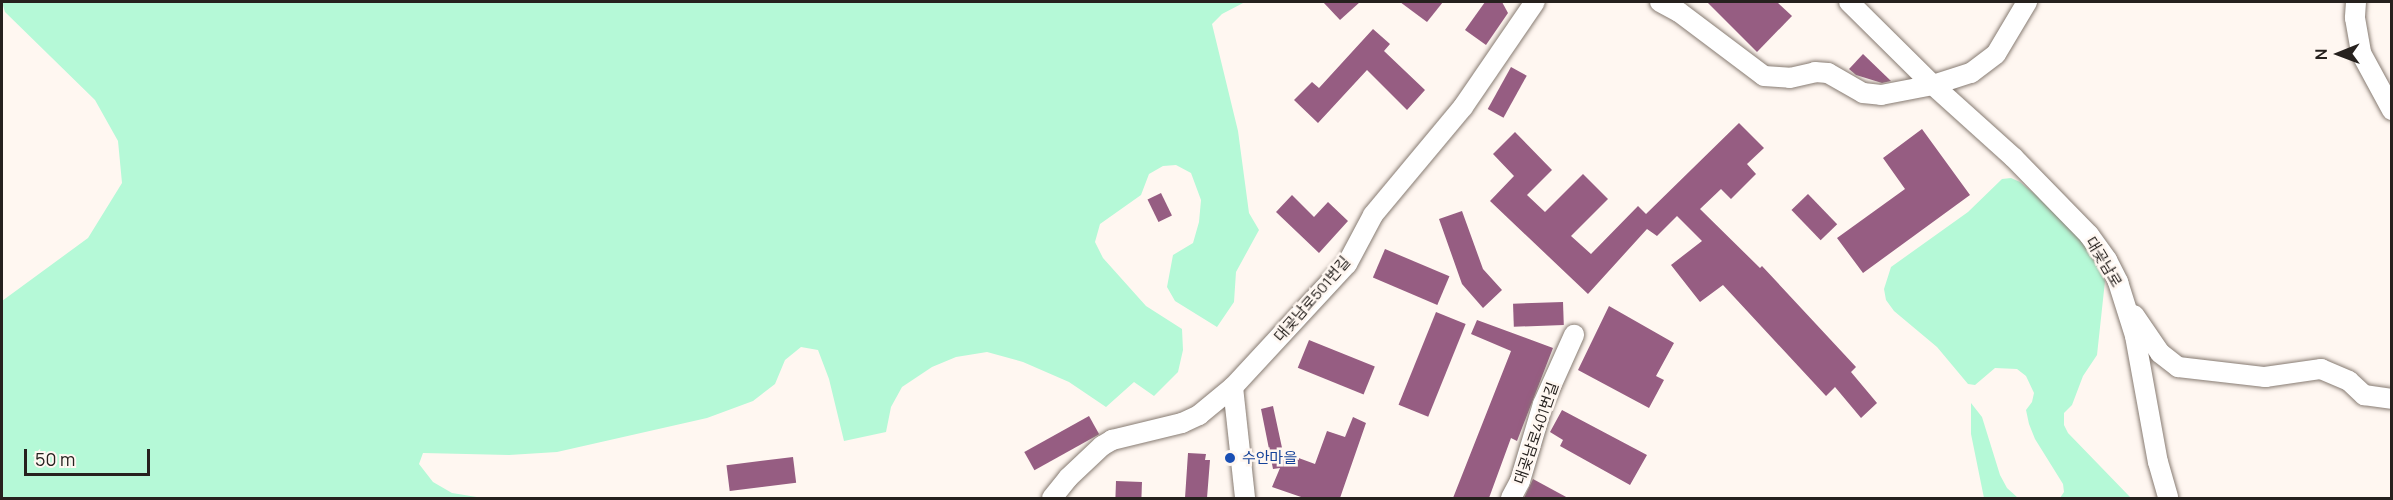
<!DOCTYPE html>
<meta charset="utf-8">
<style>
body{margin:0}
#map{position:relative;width:2393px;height:500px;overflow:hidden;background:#fff7f1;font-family:Manrope,"Noto Sans KR",sans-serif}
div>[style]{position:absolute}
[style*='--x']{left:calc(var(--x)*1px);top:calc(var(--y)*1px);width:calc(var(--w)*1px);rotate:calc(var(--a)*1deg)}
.green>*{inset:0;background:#b5f9d7}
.building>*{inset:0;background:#965d82;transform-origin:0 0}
.roads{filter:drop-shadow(0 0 2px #877b72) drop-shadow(0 0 2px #877b72)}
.minor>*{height:20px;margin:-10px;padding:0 10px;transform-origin:10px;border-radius:10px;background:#fff}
.dots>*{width:16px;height:16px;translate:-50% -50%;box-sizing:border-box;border:3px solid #fff7f1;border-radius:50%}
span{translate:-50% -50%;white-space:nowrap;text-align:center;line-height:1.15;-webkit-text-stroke:5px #fff7f1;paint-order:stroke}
.street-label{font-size:15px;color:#26211e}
.transit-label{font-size:15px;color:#164399}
.left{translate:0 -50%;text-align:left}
.frame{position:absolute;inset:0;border:3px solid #26211e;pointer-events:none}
.north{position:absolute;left:2309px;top:24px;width:60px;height:60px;-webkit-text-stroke:4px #fff7f1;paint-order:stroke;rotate:269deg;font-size:16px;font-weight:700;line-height:24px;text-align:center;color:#26211e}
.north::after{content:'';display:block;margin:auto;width:21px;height:27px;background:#26211e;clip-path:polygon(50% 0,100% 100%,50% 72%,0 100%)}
.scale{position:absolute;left:24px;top:449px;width:126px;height:27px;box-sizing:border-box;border:3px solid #26211e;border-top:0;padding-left:8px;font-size:18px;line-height:21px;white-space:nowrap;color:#26211e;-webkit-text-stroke:4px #fff7f1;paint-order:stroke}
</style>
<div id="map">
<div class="green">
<i style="clip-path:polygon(2px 2px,1245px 2px,1222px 14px,1212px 24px,1238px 131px,1249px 213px,1259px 230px,1236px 272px,1234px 302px,1217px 327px,1175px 301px,1167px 287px,1173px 255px,1193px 243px,1199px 222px,1201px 200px,1191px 173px,1176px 165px,1163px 166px,1149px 174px,1141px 195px,1100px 224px,1095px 242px,1103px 258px,1146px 306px,1182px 329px,1183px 350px,1178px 372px,1154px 396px,1134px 382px,1106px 407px,1069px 382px,1023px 362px,987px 352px,956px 357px,932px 367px,902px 387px,891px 407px,886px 432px,844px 441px,829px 379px,818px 350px,801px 347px,785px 360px,775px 384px,753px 401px,707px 418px,557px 452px,509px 455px,423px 453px,419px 464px,433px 482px,452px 493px,483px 498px,2px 498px,2px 301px,88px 238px,122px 183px,118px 141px,95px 100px,5px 12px)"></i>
<i style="clip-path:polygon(2011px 178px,2020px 182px,2036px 195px,2068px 226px,2084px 243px,2105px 281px,2097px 355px,2083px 376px,2072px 405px,2064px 413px,2064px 425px,2068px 433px,2131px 498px,2060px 498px,2064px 492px,2063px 484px,2035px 439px,2029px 424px,2026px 410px,2032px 402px,2034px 393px,2026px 376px,2017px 369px,1995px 368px,1975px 385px,1968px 384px,1937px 347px,1894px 311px,1886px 300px,1884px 289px,1891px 267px,1968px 212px,2002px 179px)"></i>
<i style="clip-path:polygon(1971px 403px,1982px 417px,2000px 475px,2007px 488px,2018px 498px,1984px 498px,1971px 434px)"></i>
</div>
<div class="building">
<i style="clip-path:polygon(1323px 2px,1360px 2px,1340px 20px)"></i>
<i style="clip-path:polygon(1400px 2px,1443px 2px,1427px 22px)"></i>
<i style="clip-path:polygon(1485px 2px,1502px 2px,1508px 13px,1486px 45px,1465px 30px)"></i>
<i style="clip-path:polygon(1707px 2px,1777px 2px,1792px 16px,1757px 52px)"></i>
<i style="clip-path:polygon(1373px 29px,1390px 44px,1384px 51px,1425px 90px,1407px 110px,1367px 70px,1318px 123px,1294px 100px,1312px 82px,1319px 88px)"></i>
<i style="clip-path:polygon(1863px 54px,1891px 81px,1882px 83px,1856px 75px,1849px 69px)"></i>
<i style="left:1511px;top:67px;width:18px;height:48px;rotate:29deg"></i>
<i style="clip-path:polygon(1739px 123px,1764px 148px,1747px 164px,1756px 174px,1731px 199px,1721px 189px,1700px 209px,1760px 268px,1762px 266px,1856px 367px,1851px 372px,1877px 403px,1861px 418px,1835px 387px,1826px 396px,1723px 285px,1700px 302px,1671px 265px,1702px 241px,1677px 216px,1657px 236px,1647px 229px,1588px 294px,1490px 201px,1514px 176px,1493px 154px,1515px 132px,1552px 170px,1527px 195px,1545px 212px,1583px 174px,1608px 199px,1571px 236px,1591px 254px,1638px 206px,1646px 214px)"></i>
<i style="clip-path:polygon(1922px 129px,1970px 195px,1863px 273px,1837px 238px,1905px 189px,1883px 158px)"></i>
<i style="left:1161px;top:193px;width:25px;height:15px;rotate:64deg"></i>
<i style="left:1808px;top:194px;width:42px;height:23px;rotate:46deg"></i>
<i style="clip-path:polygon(1292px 195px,1314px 217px,1328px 202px,1348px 221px,1319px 253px,1276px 212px)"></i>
<i style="clip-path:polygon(1462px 211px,1483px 269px,1502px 290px,1483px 308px,1462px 284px,1439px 219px)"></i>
<i style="left:1385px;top:249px;width:70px;height:31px;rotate:23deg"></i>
<i style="left:1563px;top:302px;width:23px;height:50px;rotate:88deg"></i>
<i style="clip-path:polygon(1609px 306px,1674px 343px,1656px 376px,1664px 380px,1649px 408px,1578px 370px)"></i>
<i style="left:1436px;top:312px;width:32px;height:100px;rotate:22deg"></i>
<i style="clip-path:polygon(1477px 320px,1553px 348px,1517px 441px,1511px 438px,1489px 498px,1453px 498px,1511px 351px,1471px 334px)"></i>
<i style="left:1309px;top:340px;width:71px;height:30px;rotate:22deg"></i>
<i style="clip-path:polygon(1273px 406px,1284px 457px,1285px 453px,1315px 464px,1327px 431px,1345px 437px,1353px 417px,1366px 423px,1340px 498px,1304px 498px,1272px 487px,1280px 468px,1273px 469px,1261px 409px)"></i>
<i style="clip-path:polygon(1562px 410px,1647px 455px,1630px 485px,1560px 446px,1563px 440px,1550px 432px)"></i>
<i style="left:1089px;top:416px;width:21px;height:74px;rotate:61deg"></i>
<i style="clip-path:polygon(1188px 453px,1206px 454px,1205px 460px,1210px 460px,1207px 498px,1185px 498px)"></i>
<i style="left:793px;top:457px;width:26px;height:67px;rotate:83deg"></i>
<i style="clip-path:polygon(1533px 479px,1568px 498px,1524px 498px)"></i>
<i style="left:1116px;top:481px;width:26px;height:17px;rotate:2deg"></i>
</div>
<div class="roads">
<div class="minor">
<i style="--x:1660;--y:2;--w:21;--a:28"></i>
<i style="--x:1679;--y:12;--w:106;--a:37"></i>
<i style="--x:1764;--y:76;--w:26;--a:4"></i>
<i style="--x:1790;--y:78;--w:26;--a:-13"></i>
<i style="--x:1815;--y:72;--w:13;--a:4"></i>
<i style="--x:1828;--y:73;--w:40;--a:29.7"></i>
<i style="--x:1863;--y:93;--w:18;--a:6"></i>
<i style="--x:1881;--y:95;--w:53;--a:-10.9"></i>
<i style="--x:1933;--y:85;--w:40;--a:-18"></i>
<i style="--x:1971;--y:73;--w:31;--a:-37"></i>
<i style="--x:1996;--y:54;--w:61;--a:-59.2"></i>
<i style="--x:1849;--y:2;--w:118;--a:44.7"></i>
<i style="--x:1933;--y:85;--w:108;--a:42"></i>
<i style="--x:2013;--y:157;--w:109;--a:45.7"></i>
<i style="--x:2089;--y:235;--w:31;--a:54"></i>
<i style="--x:2107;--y:260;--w:25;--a:63"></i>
<i style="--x:2118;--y:282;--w:57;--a:72.5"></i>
<i style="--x:2135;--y:336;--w:128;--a:79.7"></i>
<i style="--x:2158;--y:462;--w:37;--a:74"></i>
<i style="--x:2356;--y:2;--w:16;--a:94"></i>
<i style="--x:2355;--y:18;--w:36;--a:80"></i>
<i style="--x:2361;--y:53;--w:65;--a:61.5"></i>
<i style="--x:2134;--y:315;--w:46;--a:55.6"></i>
<i style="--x:2160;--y:353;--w:23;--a:38"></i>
<i style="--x:2178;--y:367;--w:88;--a:6.6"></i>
<i style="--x:2265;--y:377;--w:57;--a:-8.1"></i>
<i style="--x:2321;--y:369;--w:30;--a:23"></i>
<i style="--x:2349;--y:381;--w:21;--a:43"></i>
<i style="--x:2364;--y:395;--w:28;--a:8"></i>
<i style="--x:1233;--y:387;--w:112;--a:83.8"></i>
<i style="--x:1052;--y:498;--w:26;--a:-51"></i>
<i style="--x:1068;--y:478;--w:47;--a:-43.3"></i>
<i style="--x:1102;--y:446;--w:12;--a:-31"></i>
<i style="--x:1112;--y:440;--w:72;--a:-13.7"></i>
<i style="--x:1182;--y:423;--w:19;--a:-25"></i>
<i style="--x:1199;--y:415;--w:44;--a:-39.5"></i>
<i style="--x:1233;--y:387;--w:168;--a:-47.2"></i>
<i style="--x:1347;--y:264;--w:55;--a:-62"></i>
<i style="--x:1373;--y:215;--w:141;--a:-50.2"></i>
<i style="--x:1463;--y:107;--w:127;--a:-55.6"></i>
<i style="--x:1511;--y:498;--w:19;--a:-62"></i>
<i style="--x:1520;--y:481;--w:80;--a:-73.4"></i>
<i style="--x:1543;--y:404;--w:76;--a:-65.8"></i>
</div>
</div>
<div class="dots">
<i style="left:1230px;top:458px;background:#1a4fb4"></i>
</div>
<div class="street-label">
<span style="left:2104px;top:262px;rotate:59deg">대곶남로</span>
<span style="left:1312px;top:299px;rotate:-49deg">대곶남로501번길</span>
<span style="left:1536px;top:433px;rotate:-71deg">대곶남로401번길</span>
</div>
<div class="transit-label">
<span class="left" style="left:1242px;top:458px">수안마을</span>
</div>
<div class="frame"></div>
<div class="north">N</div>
<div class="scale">50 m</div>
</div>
